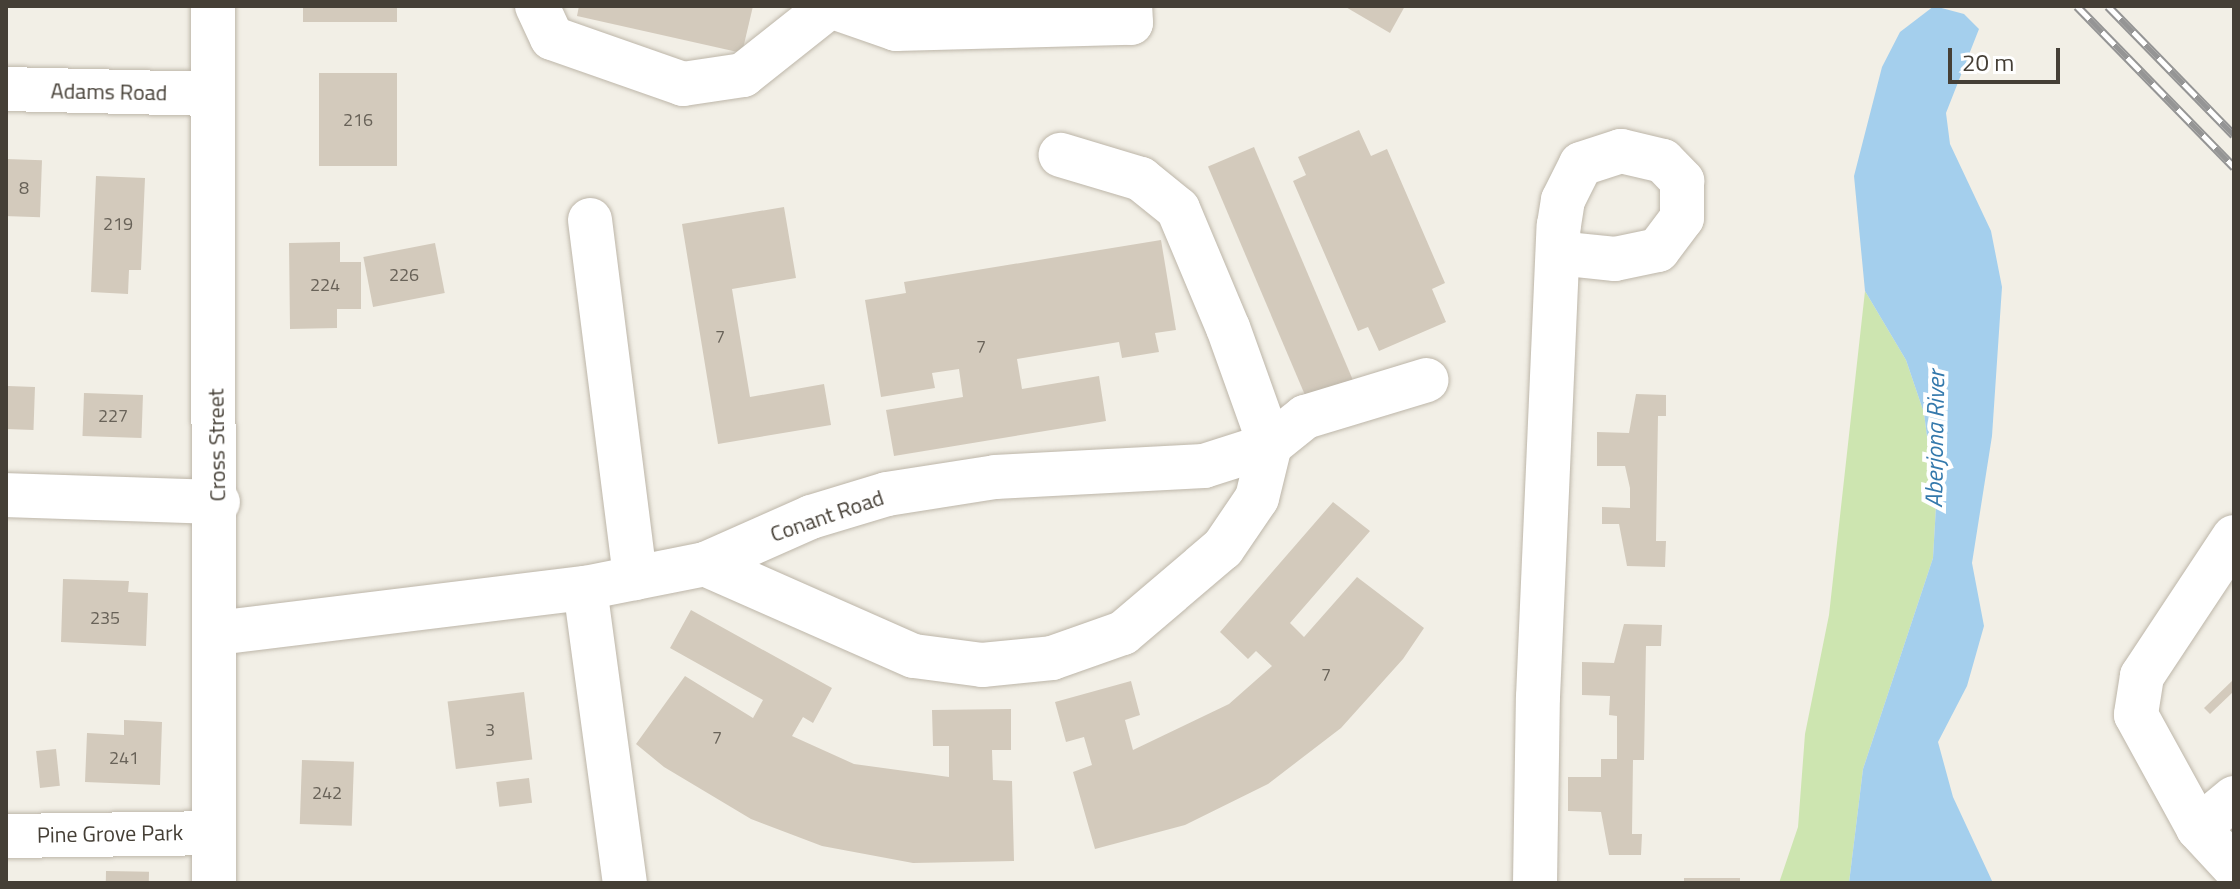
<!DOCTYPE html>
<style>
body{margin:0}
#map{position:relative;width:2240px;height:889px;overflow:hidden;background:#f2efe6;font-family:"Titillium Web",sans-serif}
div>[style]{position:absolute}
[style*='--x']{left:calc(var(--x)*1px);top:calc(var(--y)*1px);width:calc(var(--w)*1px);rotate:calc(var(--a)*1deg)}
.green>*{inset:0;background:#cde5b0}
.water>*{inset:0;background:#a4cfed}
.building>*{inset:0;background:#d3cabc;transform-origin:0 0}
.roads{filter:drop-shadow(0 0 2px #bdb6a9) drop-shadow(0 0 2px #bdb6a9)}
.minor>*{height:44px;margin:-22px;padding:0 22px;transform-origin:22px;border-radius:22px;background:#fff}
.rail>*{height:9px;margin-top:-4.5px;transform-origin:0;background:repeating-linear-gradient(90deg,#fff 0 18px,#959595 0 36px);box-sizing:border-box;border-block:2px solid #959595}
span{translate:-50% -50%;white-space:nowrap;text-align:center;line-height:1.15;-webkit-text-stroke:8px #fff;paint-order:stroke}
.number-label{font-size:18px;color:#686258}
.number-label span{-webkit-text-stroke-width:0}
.street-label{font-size:22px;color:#453f36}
.water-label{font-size:24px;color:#3479ac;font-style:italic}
.frame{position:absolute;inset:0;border:8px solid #453f36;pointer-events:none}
.scale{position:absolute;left:1948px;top:48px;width:112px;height:36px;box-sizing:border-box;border:4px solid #453f36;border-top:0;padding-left:10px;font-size:24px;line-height:28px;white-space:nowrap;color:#453f36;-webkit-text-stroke:6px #fff;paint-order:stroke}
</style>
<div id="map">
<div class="green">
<i style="clip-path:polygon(1865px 291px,1906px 360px,1924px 413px,1936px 506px,1933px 558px,1863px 769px,1849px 883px,1779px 883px,1798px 827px,1805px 734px,1829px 615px)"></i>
</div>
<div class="water">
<i style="clip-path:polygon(1934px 6px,1964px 14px,1979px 29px,1946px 113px,1950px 144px,1991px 231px,2002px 287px,1992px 436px,1972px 563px,1984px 626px,1967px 686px,1938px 742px,1953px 797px,1993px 883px,1849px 883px,1863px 769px,1933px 558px,1936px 506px,1924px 413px,1906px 360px,1865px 291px,1854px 176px,1882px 67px,1900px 32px)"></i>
</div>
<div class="building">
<i style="left:303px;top:6px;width:94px;height:16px"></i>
<i style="clip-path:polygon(579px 6px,753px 6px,742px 53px,577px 16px)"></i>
<i style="clip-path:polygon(1344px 6px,1405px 6px,1390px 33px)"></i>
<i style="left:319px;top:73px;width:78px;height:93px"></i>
<i style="clip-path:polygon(1359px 130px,1371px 156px,1387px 149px,1445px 283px,1432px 289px,1446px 322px,1379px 351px,1368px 327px,1358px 331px,1293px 181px,1306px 175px,1298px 157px)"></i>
<i style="left:1254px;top:147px;width:258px;height:50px;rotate:67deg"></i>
<i style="left:6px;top:159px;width:36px;height:57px;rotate:2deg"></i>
<i style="clip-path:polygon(96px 176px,145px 178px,141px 270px,129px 270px,128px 294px,91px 292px)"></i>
<i style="clip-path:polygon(784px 207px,796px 278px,732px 289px,750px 397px,824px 384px,831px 425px,718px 444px,682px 224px)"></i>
<i style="clip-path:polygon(1161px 240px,1176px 330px,1155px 333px,1159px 352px,1122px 358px,1119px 342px,1017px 359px,1022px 389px,1099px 376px,1106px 421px,894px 456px,886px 410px,963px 397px,959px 369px,932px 373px,935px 388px,881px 397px,865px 300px,906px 293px,904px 282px)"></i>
<i style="clip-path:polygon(340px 242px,340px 262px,361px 262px,361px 309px,337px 309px,337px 328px,290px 329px,289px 243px)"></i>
<i style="left:435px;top:243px;width:51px;height:73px;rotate:79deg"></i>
<i style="left:8px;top:386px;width:27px;height:43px;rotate:2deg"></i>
<i style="left:84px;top:393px;width:59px;height:43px;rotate:2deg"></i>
<i style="clip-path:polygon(1636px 394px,1666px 395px,1666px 416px,1658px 416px,1656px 541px,1666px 541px,1665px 567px,1627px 566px,1619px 524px,1602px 524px,1602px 507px,1630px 508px,1630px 488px,1625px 466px,1597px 466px,1597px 432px,1629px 433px)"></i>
<i style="clip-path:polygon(1333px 502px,1370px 531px,1290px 623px,1304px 637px,1357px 577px,1424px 628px,1403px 659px,1341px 728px,1268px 784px,1185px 825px,1095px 849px,1073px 772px,1092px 765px,1084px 737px,1066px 742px,1055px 702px,1131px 681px,1140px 715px,1125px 720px,1133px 750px,1229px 704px,1272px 666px,1256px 651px,1248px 659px,1220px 632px)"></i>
<i style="clip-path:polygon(63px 579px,129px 581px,128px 592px,148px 593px,146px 646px,61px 642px)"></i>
<i style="clip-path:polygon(691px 610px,832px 688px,813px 723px,803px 717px,792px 736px,854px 764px,949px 777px,949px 746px,933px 746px,932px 710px,1011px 709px,1011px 750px,992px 750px,993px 780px,1012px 781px,1014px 861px,913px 863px,822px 846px,751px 819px,664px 767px,636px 744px,685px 676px,753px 718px,763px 700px,670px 648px)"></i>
<i style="clip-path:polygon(1624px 624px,1662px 625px,1661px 646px,1646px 646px,1644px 760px,1633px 760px,1632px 834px,1642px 834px,1641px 855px,1609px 855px,1601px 812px,1568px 811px,1568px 777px,1601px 777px,1601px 759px,1617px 759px,1617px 716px,1609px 715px,1610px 696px,1582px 695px,1582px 662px,1614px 663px)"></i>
<i style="clip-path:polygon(2234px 679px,2234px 691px,2210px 714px,2204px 708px)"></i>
<i style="left:524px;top:692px;width:68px;height:77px;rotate:83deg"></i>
<i style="clip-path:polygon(124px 720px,162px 722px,160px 785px,85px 782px,87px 733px,124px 735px)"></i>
<i style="left:56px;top:749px;width:37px;height:20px;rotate:84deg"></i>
<i style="left:302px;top:760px;width:52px;height:64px;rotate:2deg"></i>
<i style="left:529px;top:778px;width:25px;height:33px;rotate:83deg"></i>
<i style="left:106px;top:871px;width:43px;height:12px;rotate:1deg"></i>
<i style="left:1684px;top:878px;width:56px;height:5px"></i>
</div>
<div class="roads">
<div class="minor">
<i style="--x:213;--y:6;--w:877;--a:89.93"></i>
<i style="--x:537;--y:6;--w:35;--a:65"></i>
<i style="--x:552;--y:38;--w:139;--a:19.3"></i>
<i style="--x:683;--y:84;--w:61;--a:-8.5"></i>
<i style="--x:743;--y:75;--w:111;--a:-38.4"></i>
<i style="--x:830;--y:6;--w:70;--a:19.2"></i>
<i style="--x:896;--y:29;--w:235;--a:-1.5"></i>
<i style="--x:1131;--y:23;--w:17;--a:-93"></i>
<i style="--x:6;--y:89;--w:207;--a:1.4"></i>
<i style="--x:590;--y:220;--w:361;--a:82.8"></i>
<i style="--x:6;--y:495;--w:212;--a:1.9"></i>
<i style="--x:2234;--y:537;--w:167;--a:123.5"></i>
<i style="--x:2142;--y:676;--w:39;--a:99"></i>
<i style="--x:2136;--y:715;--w:129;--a:61.2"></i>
<i style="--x:2198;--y:828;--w:53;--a:47.3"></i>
<i style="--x:705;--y:564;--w:228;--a:23.8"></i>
<i style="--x:914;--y:656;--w:69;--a:7.5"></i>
<i style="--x:982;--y:665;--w:70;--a:-5.7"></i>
<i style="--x:1052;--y:658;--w:75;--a:-19.4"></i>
<i style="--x:1123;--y:633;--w:131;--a:-40.4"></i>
<i style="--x:1223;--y:548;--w:60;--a:-55.8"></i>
<i style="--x:1257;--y:498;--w:55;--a:-76.2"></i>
<i style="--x:1270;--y:445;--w:124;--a:-109.7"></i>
<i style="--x:1228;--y:328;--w:129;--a:-112.8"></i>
<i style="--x:1178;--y:209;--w:48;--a:-141"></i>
<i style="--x:1141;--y:179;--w:84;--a:-163.3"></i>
<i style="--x:585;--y:588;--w:298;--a:82.3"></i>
<i style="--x:217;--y:633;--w:371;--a:-7"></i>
<i style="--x:585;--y:588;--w:122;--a:-11.3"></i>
<i style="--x:705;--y:564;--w:116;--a:-23.9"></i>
<i style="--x:811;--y:517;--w:79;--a:-16.8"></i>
<i style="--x:887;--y:494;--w:109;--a:-8.9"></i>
<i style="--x:995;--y:477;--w:209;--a:-3"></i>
<i style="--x:1204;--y:466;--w:69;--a:-17.7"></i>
<i style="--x:1270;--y:445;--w:45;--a:-38.7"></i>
<i style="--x:1305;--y:417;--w:127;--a:-16.9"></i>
<i style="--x:2198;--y:828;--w:47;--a:-39.8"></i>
<i style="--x:6;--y:836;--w:208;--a:-0.8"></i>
<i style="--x:1535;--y:883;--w:186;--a:-89.1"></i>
<i style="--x:1538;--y:697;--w:472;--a:-87.5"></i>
<i style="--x:1559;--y:225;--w:25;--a:-81"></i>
<i style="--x:1563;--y:200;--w:40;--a:-63.4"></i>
<i style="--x:1581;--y:164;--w:42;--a:-18"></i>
<i style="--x:1621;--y:151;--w:43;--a:13.4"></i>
<i style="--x:1663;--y:161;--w:28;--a:46"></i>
<i style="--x:1682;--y:181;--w:37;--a:90"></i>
<i style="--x:1682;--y:218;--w:40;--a:127"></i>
<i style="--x:1658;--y:250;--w:44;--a:168.2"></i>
<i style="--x:1615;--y:259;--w:57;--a:-174"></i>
</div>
</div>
<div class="rail">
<i style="--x:2077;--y:6;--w:225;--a:45.7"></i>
<i style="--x:2108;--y:6;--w:180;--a:45.7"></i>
</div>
<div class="number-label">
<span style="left:358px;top:120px">216</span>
<span style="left:24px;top:188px">8</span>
<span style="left:118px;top:224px">219</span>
<span style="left:404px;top:275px">226</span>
<span style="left:325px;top:285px">224</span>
<span style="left:720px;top:337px">7</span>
<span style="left:981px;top:347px">7</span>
<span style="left:113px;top:416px">227</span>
<span style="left:105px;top:618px">235</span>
<span style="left:1326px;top:675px">7</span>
<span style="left:490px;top:730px">3</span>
<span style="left:717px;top:738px">7</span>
<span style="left:124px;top:758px">241</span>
<span style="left:327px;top:793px">242</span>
</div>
<div class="street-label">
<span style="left:109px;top:92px;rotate:1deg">Adams Road</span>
<span style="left:217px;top:445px;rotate:-91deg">Cross Street</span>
<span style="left:827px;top:516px;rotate:-19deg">Conant Road</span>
<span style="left:110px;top:834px;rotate:-1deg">Pine Grove Park</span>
</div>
<div class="water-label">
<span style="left:1935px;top:439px;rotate:-89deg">Aberjona River</span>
</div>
<div class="frame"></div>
<div class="scale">20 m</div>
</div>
